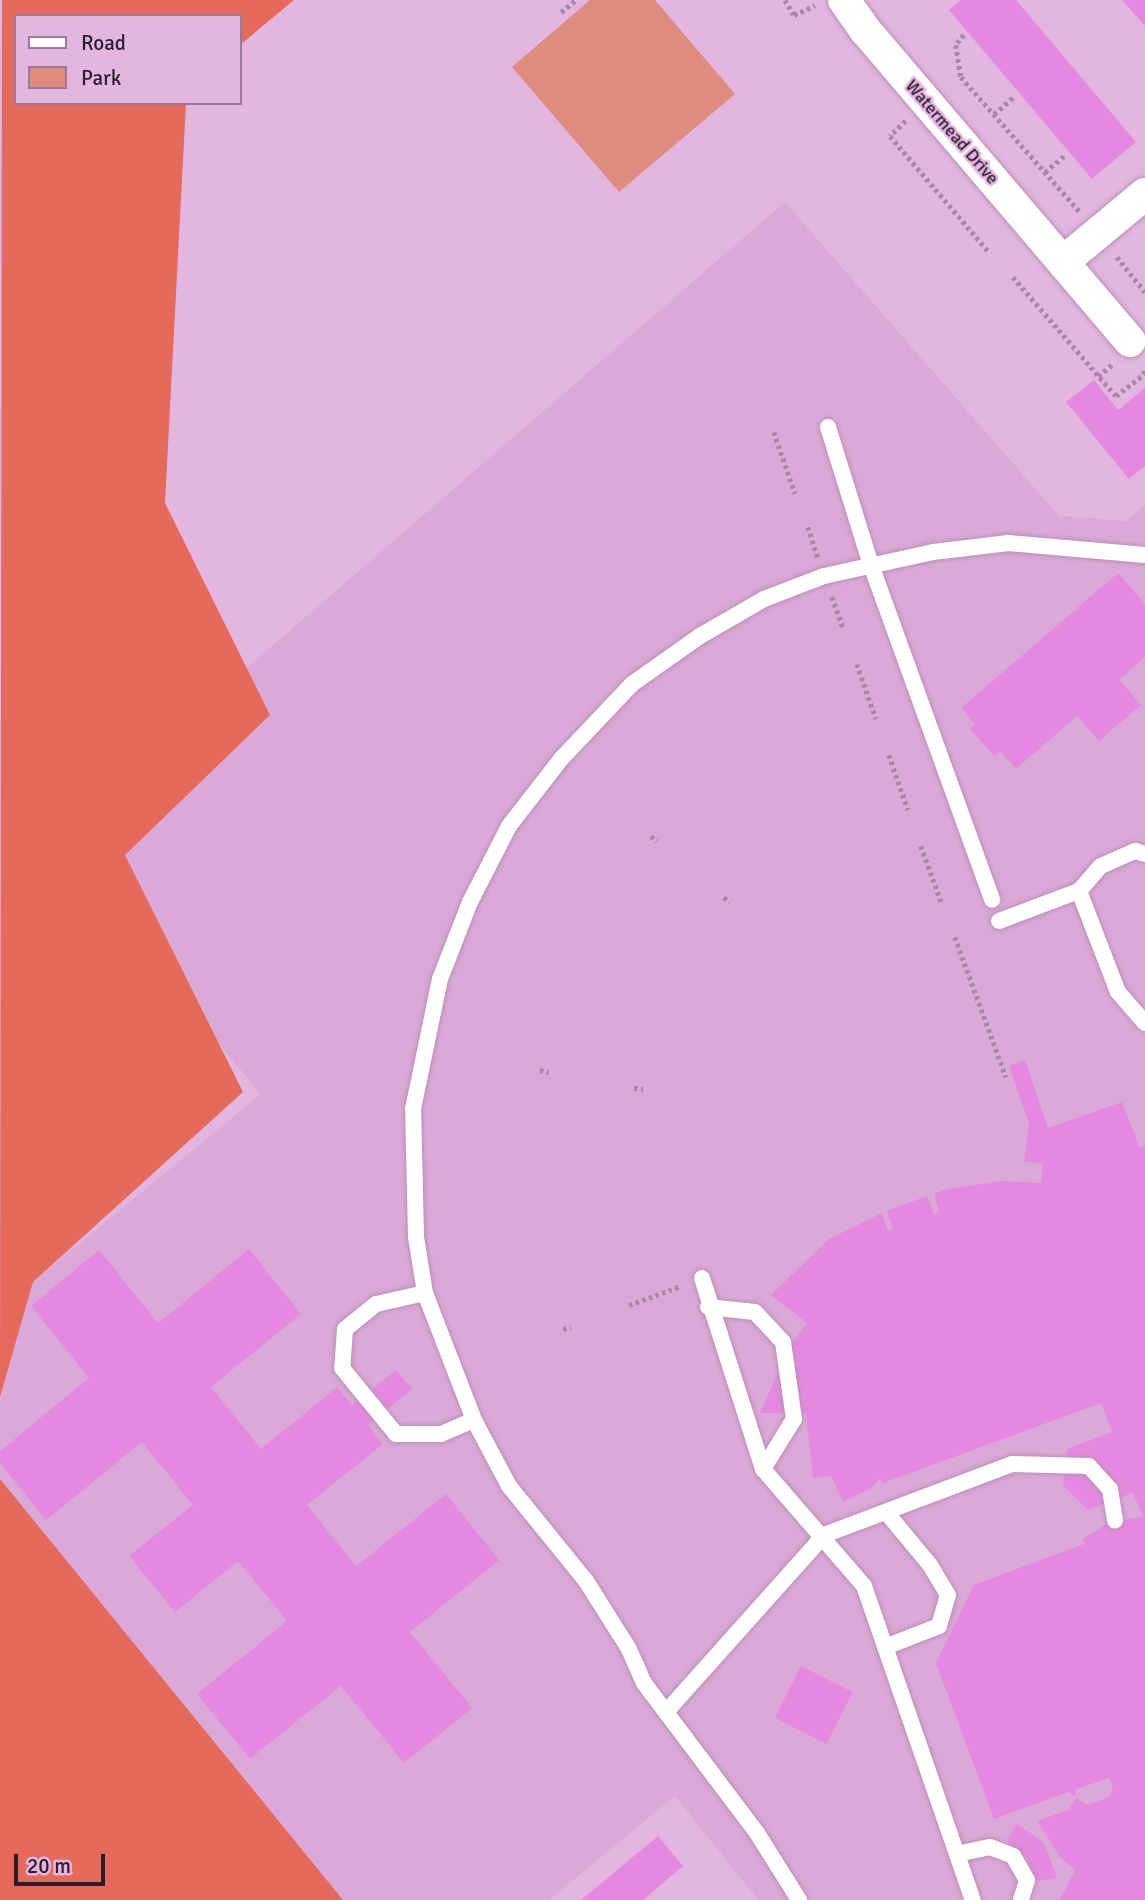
<!DOCTYPE html>
<style>
body{margin:0}
#map{position:relative;width:1145px;height:1900px;overflow:hidden;background:#e2b6df;font-family:Signika,sans-serif}
div>[style]{position:absolute}
[style*='--x']{left:calc(var(--x)*1px);top:calc(var(--y)*1px);width:calc(var(--w)*1px);rotate:calc(var(--a)*1deg)}
.built>*{inset:0;background:#dba9d7}
.green>*{inset:0;background:#df8b7f}
.forest>*{inset:0;background:#e56a5c}
.building>*{inset:0;background:#e589e0;transform-origin:0 0}
.path>*{height:4.5px;margin-top:-2.25px;transform-origin:0;background:repeating-linear-gradient(90deg,#aa86a7 0 3.5px,transparent 0 7px)}
.roads{filter:drop-shadow(0 0 2px #bb90b7) drop-shadow(0 0 2px #bb90b7)}
.service>*{height:16px;margin:-8px;padding:0 8px;transform-origin:8px;border-radius:8px;background:#fff}
.minor>*{height:32px;margin:-16px;padding:0 16px;transform-origin:16px;border-radius:16px;background:#fff}
span{translate:-50% -50%;white-space:nowrap;text-align:center;line-height:1.15;-webkit-text-stroke:5px #e2b6df;paint-order:stroke}
.street-label{font-size:18px;color:#2d1c2b}
.legend{position:absolute;left:14px;top:14px;width:228px;height:91px;box-sizing:border-box;background:#e2b6df;border:2px solid #9a7897;margin:0;padding:9px 12px;list-style:none;font-size:21px;color:#2d1c2b}
.legend li{display:flex;align-items:center;gap:14px;height:35px}
.legend b{width:35px;border:2px solid #9a7897}
.scale{position:absolute;left:14px;top:1854px;width:91px;height:32px;box-sizing:border-box;border:4px solid #2d1c2b;border-top:0;padding-left:9px;font-size:21px;line-height:24px;white-space:nowrap;color:#2d1c2b;-webkit-text-stroke:5px #e2b6df;paint-order:stroke}
</style>
<div id="map">
<div class="built">
<i style="clip-path:polygon(785px 202px,1059px 516px,1126px 521px,1145px 505px,1145px 1900px,758px 1900px,675px 1796px,549px 1900px,325px 1900px,0 1508px,0 1309px,261px 1094px,48px 840px)"></i>
</div>
<div class="green">
<i style="clip-path:polygon(590px 0,655px 0,735px 94px,619px 192px,512px 67px)"></i>
</div>
<div class="forest">
<i style="clip-path:polygon(2px 0,294px 0,240px 45px,240px 16px,16px 16px,16px 103px,186px 103px,165px 503px,270px 715px,125px 855px,243px 1092px,33px 1282px,0 1397px)"></i>
<i style="clip-path:polygon(0 1479px,343px 1900px,0 1900px)"></i>
</div>
<div class="building">
<i style="clip-path:polygon(961px 0,1016px 0,1136px 142px,1092px 179px,949px 10px)"></i>
<i style="clip-path:polygon(1122px 0,1145px 0,1145px 26px)"></i>
<i style="clip-path:polygon(1094px 380px,1118px 410px,1145px 388px,1145px 466px,1129px 479px,1066px 402px)"></i>
<i style="clip-path:polygon(1118px 573px,1145px 604px,1145px 657px,1119px 680px,1141px 705px,1099px 741px,1077px 716px,1016px 769px,1000px 751px,994px 756px,970px 729px,975px 724px,961px 708px)"></i>
<i style="clip-path:polygon(1025px 1060px,1048px 1128px,1122px 1102px,1140px 1148px,1145px 1146px,1145px 1900px,1060px 1900px,1075px 1870px,1060px 1857px,1037px 1821px,1068px 1810px,1077px 1798px,1087px 1805px,1109px 1797px,1113px 1787px,1109px 1778px,1077px 1789px,1074px 1796px,1068px 1792px,994px 1819px,936px 1663px,974px 1585px,1084px 1544px,1083px 1539px,1108px 1523px,1143px 1517px,1133px 1493px,1088px 1510px,1063px 1485px,1067px 1449px,1112px 1432px,1101px 1403px,883px 1483px,880px 1478px,871px 1488px,843px 1502px,831px 1476px,813px 1478px,806px 1414px,760px 1413px,788px 1349px,807px 1323px,771px 1295px,829px 1239px,882px 1213px,888px 1231px,893px 1229px,887px 1211px,927px 1196px,934px 1214px,939px 1212px,934px 1193px,954px 1188px,1001px 1181px,1041px 1183px,1043px 1164px,1024px 1161px,1029px 1123px,1009px 1066px)"></i>
<i style="clip-path:polygon(249px 1249px,301px 1314px,211px 1387px,261px 1449px,337px 1387px,352px 1405px,396px 1370px,412px 1389px,368px 1425px,383px 1444px,307px 1505px,356px 1566px,446px 1494px,499px 1560px,410px 1632px,472px 1708px,404px 1763px,341px 1686px,250px 1759px,197px 1694px,287px 1621px,238px 1561px,175px 1612px,129px 1556px,193px 1505px,142px 1442px,46px 1520px,0 1463px,0 1451px,89px 1378px,31px 1306px,99px 1250px,158px 1323px)"></i>
<i style="left:801px;top:1666px;width:58px;height:58px;rotate:27deg"></i>
<i style="clip-path:polygon(1017px 1823px,1044px 1843px,1057px 1878px,1035px 1881px,1027px 1857px,1007px 1841px)"></i>
<i style="clip-path:polygon(658px 1836px,683px 1866px,643px 1900px,581px 1900px)"></i>
</div>
<div class="path">
<i style="--x:785;--y:0;--w:17;--a:59"></i>
<i style="--x:794;--y:15;--w:23;--a:-25"></i>
<i style="--x:561;--y:12;--w:19;--a:-39"></i>
<i style="--x:964;--y:35;--w:13;--a:129"></i>
<i style="--x:956;--y:45;--w:32;--a:81"></i>
<i style="--x:961;--y:77;--w:179;--a:48.6"></i>
<i style="--x:994;--y:114;--w:28;--a:-41"></i>
<i style="--x:906;--y:121;--w:22;--a:137"></i>
<i style="--x:890;--y:136;--w:154;--a:49.5"></i>
<i style="--x:1045;--y:172;--w:25;--a:-40"></i>
<i style="--x:1117;--y:257;--w:45;--a:51.3"></i>
<i style="--x:1013;--y:277;--w:157;--a:49.1"></i>
<i style="--x:1116;--y:396;--w:36;--a:-38"></i>
<i style="--x:1144;--y:374;--w:6;--a:-99"></i>
<i style="--x:1098;--y:376;--w:19;--a:-39"></i>
<i style="--x:774;--y:432;--w:65;--a:71"></i>
<i style="--x:808;--y:527;--w:32;--a:72"></i>
<i style="--x:832;--y:597;--w:33;--a:70"></i>
<i style="--x:857;--y:664;--w:58;--a:70.9"></i>
<i style="--x:889;--y:755;--w:58;--a:70.9"></i>
<i style="--x:651;--y:836;--w:8;--a:40"></i>
<i style="--x:921;--y:846;--w:59;--a:70"></i>
<i style="--x:724;--y:897;--w:8;--a:45"></i>
<i style="--x:955;--y:937;--w:149;--a:70"></i>
<i style="--x:540;--y:1070;--w:9;--a:13"></i>
<i style="--x:634;--y:1088;--w:9;--a:6"></i>
<i style="--x:629;--y:1305;--w:55;--a:-20.1"></i>
<i style="--x:563;--y:1329;--w:8;--a:-14"></i>
</div>
<div class="roads">
<div class="service">
<i style="--x:828;--y:427;--w:145;--a:72.7"></i>
<i style="--x:871;--y:565;--w:356;--a:70.1"></i>
<i style="--x:1079;--y:891;--w:108;--a:68.9"></i>
<i style="--x:1118;--y:992;--w:41;--a:48.9"></i>
<i style="--x:999;--y:921;--w:85;--a:-20.6"></i>
<i style="--x:1079;--y:891;--w:33;--a:-49"></i>
<i style="--x:1101;--y:866;--w:37;--a:-24"></i>
<i style="--x:1135;--y:851;--w:10;--a:17"></i>
<i style="--x:702;--y:1278;--w:201;--a:72.3"></i>
<i style="--x:763;--y:1469;--w:155;--a:49.2"></i>
<i style="--x:864;--y:1586;--w:332;--a:70.9"></i>
<i style="--x:425;--y:1293;--w:50;--a:167.3"></i>
<i style="--x:376;--y:1304;--w:40;--a:141"></i>
<i style="--x:345;--y:1329;--w:39;--a:94"></i>
<i style="--x:342;--y:1368;--w:85;--a:50.7"></i>
<i style="--x:396;--y:1434;--w:45;--a:0"></i>
<i style="--x:441;--y:1434;--w:36;--a:-23"></i>
<i style="--x:708;--y:1307;--w:47;--a:6.1"></i>
<i style="--x:755;--y:1312;--w:41;--a:47"></i>
<i style="--x:783;--y:1342;--w:78;--a:81.9"></i>
<i style="--x:794;--y:1419;--w:59;--a:121.8"></i>
<i style="--x:885;--y:1647;--w:58;--a:-21.3"></i>
<i style="--x:939;--y:1626;--w:32;--a:-74"></i>
<i style="--x:948;--y:1595;--w:35;--a:-121"></i>
<i style="--x:930;--y:1565;--w:69;--a:-129.7"></i>
<i style="--x:666;--y:1712;--w:237;--a:-48.2"></i>
<i style="--x:824;--y:1535;--w:201;--a:-20.7"></i>
<i style="--x:1012;--y:1464;--w:77;--a:1.5"></i>
<i style="--x:1089;--y:1466;--w:31;--a:48"></i>
<i style="--x:1110;--y:1489;--w:32;--a:81"></i>
<i style="--x:957;--y:1854;--w:34;--a:-12"></i>
<i style="--x:990;--y:1847;--w:25;--a:21"></i>
<i style="--x:1013;--y:1856;--w:28;--a:60"></i>
<i style="--x:1027;--y:1880;--w:21;--a:107"></i>
<i style="--x:799;--y:1900;--w:79;--a:-122.1"></i>
<i style="--x:757;--y:1833;--w:188;--a:-127"></i>
<i style="--x:644;--y:1683;--w:37;--a:-114"></i>
<i style="--x:629;--y:1649;--w:80;--a:-122.3"></i>
<i style="--x:586;--y:1581;--w:122;--a:-129"></i>
<i style="--x:509;--y:1486;--w:75;--a:-117.9"></i>
<i style="--x:474;--y:1420;--w:136;--a:-111.1"></i>
<i style="--x:425;--y:1293;--w:57;--a:-99.1"></i>
<i style="--x:416;--y:1237;--w:128;--a:-91.3"></i>
<i style="--x:413;--y:1109;--w:133;--a:-78.3"></i>
<i style="--x:440;--y:979;--w:83;--a:-68.7"></i>
<i style="--x:470;--y:902;--w:85;--a:-62.8"></i>
<i style="--x:509;--y:826;--w:85;--a:-52.2"></i>
<i style="--x:561;--y:759;--w:103;--a:-46.6"></i>
<i style="--x:632;--y:684;--w:83;--a:-35.2"></i>
<i style="--x:700;--y:636;--w:74;--a:-30"></i>
<i style="--x:764;--y:599;--w:64;--a:-21"></i>
<i style="--x:824;--y:576;--w:112;--a:-12.4"></i>
<i style="--x:933;--y:552;--w:76;--a:-6.8"></i>
<i style="--x:1008;--y:543;--w:138;--a:5"></i>
</div>
<div class="minor">
<i style="--x:844;--y:0;--w:38;--a:55"></i>
<i style="--x:866;--y:31;--w:407;--a:49.6"></i>
<i style="--x:1063;--y:262;--w:107;--a:-39.7"></i>
</div>
</div>
<div class="street-label">
<span style="left:952px;top:132px;rotate:49deg">Watermead Drive</span>
</div>
<ul class="legend">
<li><b style="height:9px;background:#fff"></b>Road</li>
<li><b style="height:19px;background:#df8b7f"></b>Park</li>
</ul>
<div class="scale">20 m</div>
</div>
